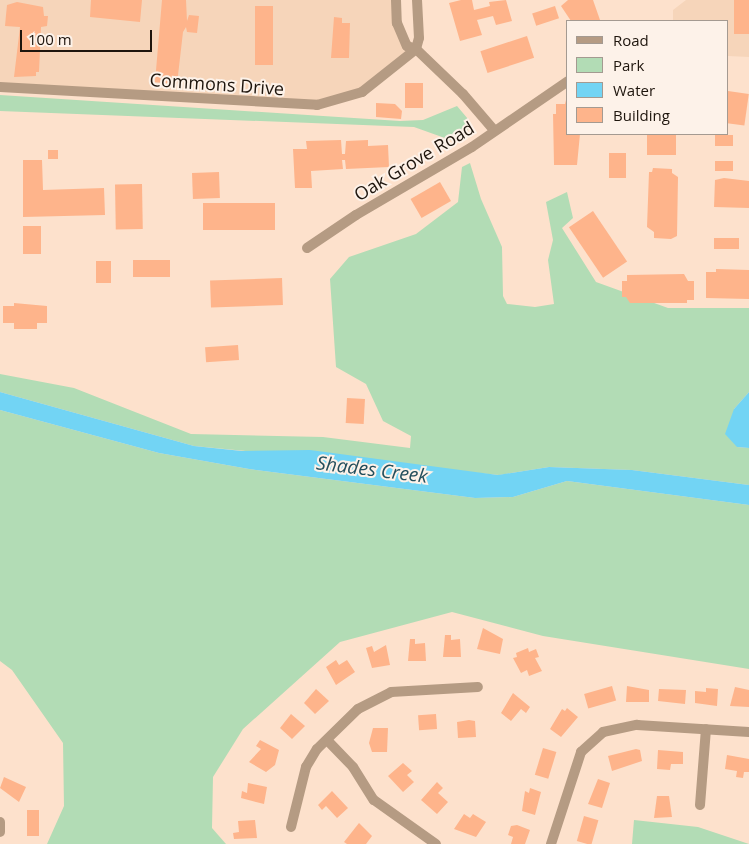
<!DOCTYPE html>
<style>
body{margin:0}
#map{position:relative;width:749px;height:844px;overflow:hidden;background:#fde1cc;font-family:"Open Sans",sans-serif}
div>[style]{position:absolute}
[style*='--x']{left:calc(var(--x)*1px);top:calc(var(--y)*1px);width:calc(var(--w)*1px);rotate:calc(var(--a)*1deg)}
.built>*{inset:0;background:#f6d5ba}
.green>*{inset:0;background:#b2dcb5}
.water>*{inset:0;background:#72d4f4}
.building>*{inset:0;background:#feb48b;transform-origin:0 0}
.minor>*{height:10px;margin:-5px;padding:0 5px;transform-origin:5px;border-radius:5px;background:#b59b83}
span{translate:-50% -50%;white-space:nowrap;text-align:center;line-height:1.15;-webkit-text-stroke:4px #fdf2e9;paint-order:stroke}
.street-label{font-size:18px;color:#1e150d}
.water-label{font-size:19px;color:#234e5c;font-style:italic}
.legend{position:absolute;left:566px;top:20px;width:162px;height:115px;box-sizing:border-box;background:#fdf2e9;border:1px solid #a49a91;margin:0;padding:6px 9px;list-style:none;font-size:15px;color:#1e150d}
.legend li{display:flex;align-items:center;gap:10px;height:25px}
.legend b{width:25px;border:1px solid #a49a91}
.scale{position:absolute;left:20px;top:30px;width:132px;height:22px;box-sizing:border-box;border:2px solid #1e150d;border-top:0;padding-left:6px;font-size:15px;line-height:18px;white-space:nowrap;color:#1e150d;-webkit-text-stroke:4px #fdf2e9;paint-order:stroke}
</style>
<div id="map">
<div class="built">
<i style="clip-path:polygon(0 0,396px 0,397px 23px,416px 49px,378px 82px,332px 102px,0 87px)"></i>
<i style="clip-path:polygon(686px 0,749px 0,749px 57px,728px 56px,728px 21px,673px 21px,673px 10px)"></i>
</div>
<div class="green">
<i style="clip-path:polygon(0 95px,400px 121px,423px 120px,457px 106px,468px 119px,468px 128px,466px 135px,456px 142px,414px 127px,0 111px)"></i>
<i style="clip-path:polygon(470px 163px,481px 199px,502px 247px,503px 296px,507px 304px,535px 307px,554px 304px,548px 260px,553px 240px,546px 202px,567px 192px,573px 218px,562px 228px,596px 282px,668px 308px,749px 308px,749px 392px,734px 409px,737px 447px,749px 448px,749px 485px,632px 470px,549px 467px,499px 475px,194px 446px,0 392px,0 374px,74px 388px,191px 434px,323px 437px,410px 448px,411px 436px,383px 421px,366px 384px,336px 367px,330px 279px,349px 257px,416px 234px,458px 202px,462px 167px)"></i>
<i style="clip-path:polygon(0 410px,159px 453px,249px 469px,475px 498px,513px 497px,567px 481px,749px 505px,749px 669px,543px 636px,452px 612px,340px 642px,243px 729px,213px 777px,212px 828px,226px 844px,47px 844px,64px 806px,63px 743px,12px 670px,0 661px)"></i>
<i style="clip-path:polygon(634px 820px,698px 827px,749px 844px,632px 844px)"></i>
</div>
<div class="water">
<i style="clip-path:polygon(0 392px,194px 446px,242px 451px,310px 450px,498px 475px,549px 467px,632px 470px,749px 485px,749px 505px,567px 481px,513px 497px,475px 498px,249px 469px,159px 453px,0 410px)"></i>
<i style="clip-path:polygon(749px 392px,749px 448px,737px 447px,725px 434px,734px 409px)"></i>
</div>
<div class="building">
<i style="clip-path:polygon(91px 0,142px 0,140px 22px,90px 17px)"></i>
<i style="clip-path:polygon(162px 0,186px 0,187px 21px,189px 15px,199px 16px,197px 33px,187px 32px,186px 27px,183px 32px,177px 84px,155px 82px)"></i>
<i style="clip-path:polygon(461px 0,472px 0,474px 10px,490px 6px,489px 2px,506px 0,512px 21px,496px 25px,493px 16px,477px 20px,482px 35px,460px 41px,449px 3px)"></i>
<i style="clip-path:polygon(568px 0,593px 0,600px 20px,571px 21px,561px 6px)"></i>
<i style="left:734px;top:0;width:15px;height:34px"></i>
<i style="clip-path:polygon(17px 2px,43px 7px,44px 16px,48px 16px,47px 26px,41px 27px,39px 72px,36px 72px,36px 76px,14px 77px,20px 27px,5px 26px,6px 15px,7px 5px)"></i>
<i style="left:255px;top:6px;width:18px;height:59px"></i>
<i style="left:555px;top:6px;width:13px;height:24px;rotate:72deg"></i>
<i style="clip-path:polygon(334px 17px,342px 18px,342px 23px,350px 23px,349px 58px,331px 58px)"></i>
<i style="left:527px;top:36px;width:23px;height:49px;rotate:72deg"></i>
<i style="left:405px;top:83px;width:18px;height:25px"></i>
<i style="left:728px;top:91px;width:21px;height:32px;rotate:8deg"></i>
<i style="clip-path:polygon(566px 100px,568px 134px,580px 134px,577px 165px,554px 165px,553px 114px,556px 114px,556px 104px,565px 104px)"></i>
<i style="clip-path:polygon(376px 103px,395px 104px,402px 111px,401px 119px,376px 117px)"></i>
<i style="left:647px;top:134px;width:29px;height:21px"></i>
<i style="left:715px;top:135px;width:18px;height:11px"></i>
<i style="clip-path:polygon(341px 140px,342px 154px,345px 154px,346px 141px,368px 140px,368px 146px,388px 145px,389px 167px,346px 169px,345px 160px,342px 160px,343px 169px,311px 171px,312px 188px,295px 188px,293px 149px,307px 149px,306px 141px)"></i>
<i style="left:48px;top:150px;width:10px;height:9px"></i>
<i style="left:609px;top:153px;width:17px;height:25px"></i>
<i style="clip-path:polygon(23px 160px,42px 160px,43px 190px,104px 188px,105px 215px,23px 217px)"></i>
<i style="left:733px;top:161px;width:10px;height:18px;rotate:90deg"></i>
<i style="clip-path:polygon(653px 168px,672px 169px,672px 173px,678px 177px,677px 236px,671px 239px,654px 238px,654px 232px,647px 227px,649px 172px,652px 172px)"></i>
<i style="left:219px;top:172px;width:26px;height:27px;rotate:88deg"></i>
<i style="clip-path:polygon(724px 178px,749px 181px,749px 208px,714px 207px,715px 180px)"></i>
<i style="left:440px;top:182px;width:22px;height:34px;rotate:60deg"></i>
<i style="left:142px;top:184px;width:45px;height:27px;rotate:89deg"></i>
<i style="left:275px;top:203px;width:27px;height:72px;rotate:90deg"></i>
<i style="left:593px;top:211px;width:61px;height:29px;rotate:56deg"></i>
<i style="left:23px;top:226px;width:18px;height:28px"></i>
<i style="left:714px;top:238px;width:25px;height:11px"></i>
<i style="left:170px;top:260px;width:17px;height:37px;rotate:90deg"></i>
<i style="left:96px;top:261px;width:15px;height:22px"></i>
<i style="clip-path:polygon(716px 269px,749px 270px,749px 299px,706px 298px,706px 272px,716px 272px)"></i>
<i style="clip-path:polygon(684px 274px,688px 281px,694px 281px,694px 300px,687px 300px,687px 303px,630px 303px,626px 297px,622px 297px,622px 281px,627px 281px,627px 275px)"></i>
<i style="left:282px;top:278px;width:27px;height:72px;rotate:88deg"></i>
<i style="clip-path:polygon(14px 303px,47px 306px,47px 323px,37px 323px,37px 329px,14px 329px,14px 323px,3px 323px,3px 306px,14px 306px)"></i>
<i style="left:238px;top:345px;width:15px;height:33px;rotate:86deg"></i>
<i style="left:347px;top:398px;width:18px;height:25px;rotate:3deg"></i>
<i style="clip-path:polygon(483px 628px,503px 639px,500px 654px,477px 649px)"></i>
<i style="clip-path:polygon(445px 635px,451px 635px,451px 640px,460px 639px,461px 657px,443px 657px)"></i>
<i style="clip-path:polygon(410px 639px,415px 639px,415px 644px,425px 643px,426px 661px,408px 661px)"></i>
<i style="clip-path:polygon(386px 645px,390px 665px,372px 668px,366px 648px,372px 646px,374px 652px)"></i>
<i style="clip-path:polygon(528px 648px,529px 652px,536px 649px,539px 657px,535px 658px,542px 671px,529px 676px,527px 670px,521px 673px,513px 658px,517px 657px,516px 653px)"></i>
<i style="clip-path:polygon(336px 660px,339px 665px,347px 660px,355px 672px,336px 685px,326px 667px)"></i>
<i style="left:612px;top:686px;width:15px;height:29px;rotate:74deg"></i>
<i style="clip-path:polygon(627px 686px,649px 690px,649px 702px,626px 702px)"></i>
<i style="clip-path:polygon(735px 687px,749px 690px,749px 707px,730px 706px)"></i>
<i style="clip-path:polygon(706px 688px,718px 689px,717px 706px,695px 703px,695px 691px,706px 692px)"></i>
<i style="clip-path:polygon(316px 689px,329px 701px,315px 714px,304px 703px)"></i>
<i style="clip-path:polygon(659px 689px,686px 690px,685px 704px,658px 701px)"></i>
<i style="clip-path:polygon(513px 693px,530px 707px,526px 713px,521px 709px,511px 721px,501px 713px)"></i>
<i style="clip-path:polygon(567px 708px,578px 717px,561px 737px,550px 729px,562px 709px,565px 711px)"></i>
<i style="clip-path:polygon(291px 714px,305px 726px,292px 739px,280px 728px)"></i>
<i style="left:436px;top:714px;width:15px;height:18px;rotate:86deg"></i>
<i style="clip-path:polygon(469px 720px,475px 721px,476px 737px,458px 738px,457px 722px)"></i>
<i style="clip-path:polygon(373px 728px,388px 728px,387px 752px,372px 752px,369px 743px)"></i>
<i style="clip-path:polygon(260px 740px,279px 750px,275px 765px,266px 772px,249px 762px,261px 749px,256px 746px)"></i>
<i style="left:543px;top:748px;width:14px;height:28px;rotate:17deg"></i>
<i style="clip-path:polygon(636px 749px,640px 750px,642px 761px,612px 771px,608px 756px)"></i>
<i style="clip-path:polygon(658px 750px,683px 752px,683px 764px,671px 764px,670px 770px,657px 769px)"></i>
<i style="clip-path:polygon(727px 755px,749px 759px,749px 772px,744px 772px,743px 778px,736px 777px,737px 771px,725px 769px)"></i>
<i style="clip-path:polygon(403px 763px,412px 771px,407px 775px,414px 782px,403px 792px,388px 776px)"></i>
<i style="clip-path:polygon(4px 777px,26px 787px,19px 802px,0 788px)"></i>
<i style="clip-path:polygon(598px 779px,610px 783px,602px 808px,588px 804px)"></i>
<i style="clip-path:polygon(437px 782px,443px 788px,438px 793px,448px 802px,437px 814px,421px 800px)"></i>
<i style="clip-path:polygon(248px 783px,267px 787px,264px 804px,241px 798px,242px 791px,247px 793px)"></i>
<i style="clip-path:polygon(530px 788px,541px 792px,535px 815px,522px 811px,525px 791px,529px 793px)"></i>
<i style="clip-path:polygon(332px 791px,348px 808px,337px 818px,326px 806px,322px 810px,318px 805px)"></i>
<i style="clip-path:polygon(657px 796px,669px 796px,672px 817px,654px 818px)"></i>
<i style="left:27px;top:810px;width:12px;height:26px"></i>
<i style="clip-path:polygon(464px 814px,470px 818px,473px 814px,486px 822px,476px 837px,454px 829px)"></i>
<i style="left:584px;top:816px;width:15px;height:26px;rotate:16deg"></i>
<i style="clip-path:polygon(255px 820px,257px 838px,234px 839px,233px 833px,239px 832px,238px 821px)"></i>
<i style="clip-path:polygon(359px 823px,372px 836px,366px 844px,347px 844px,344px 842px)"></i>
<i style="clip-path:polygon(517px 825px,530px 830px,525px 844px,511px 844px,513px 837px,508px 835px,511px 826px)"></i>
</div>
<div class="minor">
<i style="--x:396;--y:0;--w:23;--a:88"></i>
<i style="--x:397;--y:23;--w:25;--a:67"></i>
<i style="--x:407;--y:46;--w:9;--a:18"></i>
<i style="--x:416;--y:49;--w:65;--a:43.8"></i>
<i style="--x:463;--y:94;--w:48;--a:49.3"></i>
<i style="--x:416;--y:49;--w:11;--a:-75"></i>
<i style="--x:419;--y:38;--w:38;--a:-93"></i>
<i style="--x:0;--y:87;--w:318;--a:3.2"></i>
<i style="--x:317;--y:105;--w:47;--a:-16.1"></i>
<i style="--x:362;--y:92;--w:69;--a:-38.5"></i>
<i style="--x:307;--y:248;--w:59;--a:-34"></i>
<i style="--x:356;--y:215;--w:134;--a:-30.4"></i>
<i style="--x:472;--y:147;--w:116;--a:-34.5"></i>
<i style="--x:327;--y:740;--w:37;--a:46"></i>
<i style="--x:353;--y:767;--w:39;--a:58"></i>
<i style="--x:374;--y:800;--w:76;--a:35.4"></i>
<i style="--x:700;--y:805;--w:76;--a:-85.5"></i>
<i style="--x:0;--y:822;--w:10;--a:90"></i>
<i style="--x:291;--y:827;--w:62;--a:-76"></i>
<i style="--x:306;--y:767;--w:21;--a:-59"></i>
<i style="--x:317;--y:749;--w:57;--a:-44.3"></i>
<i style="--x:358;--y:709;--w:37;--a:-27"></i>
<i style="--x:391;--y:692;--w:87;--a:-3.3"></i>
<i style="--x:551;--y:844;--w:97;--a:-71.9"></i>
<i style="--x:581;--y:752;--w:30;--a:-42"></i>
<i style="--x:603;--y:732;--w:35;--a:-12"></i>
<i style="--x:637;--y:725;--w:112;--a:3.6"></i>
</div>
<div class="street-label">
<span style="left:217px;top:84px;rotate:4deg">Commons Drive</span>
<span style="left:414px;top:161px;rotate:-31deg">Oak Grove Road</span>
</div>
<div class="water-label">
<span style="left:372px;top:470px;rotate:7deg">Shades Creek</span>
</div>
<ul class="legend">
<li><b style="height:6px;background:#b59b83"></b>Road</li>
<li><b style="height:14px;background:#b2dcb5"></b>Park</li>
<li><b style="height:14px;background:#72d4f4"></b>Water</li>
<li><b style="height:14px;background:#feb48b"></b>Building</li>
</ul>
<div class="scale">100 m</div>
</div>
